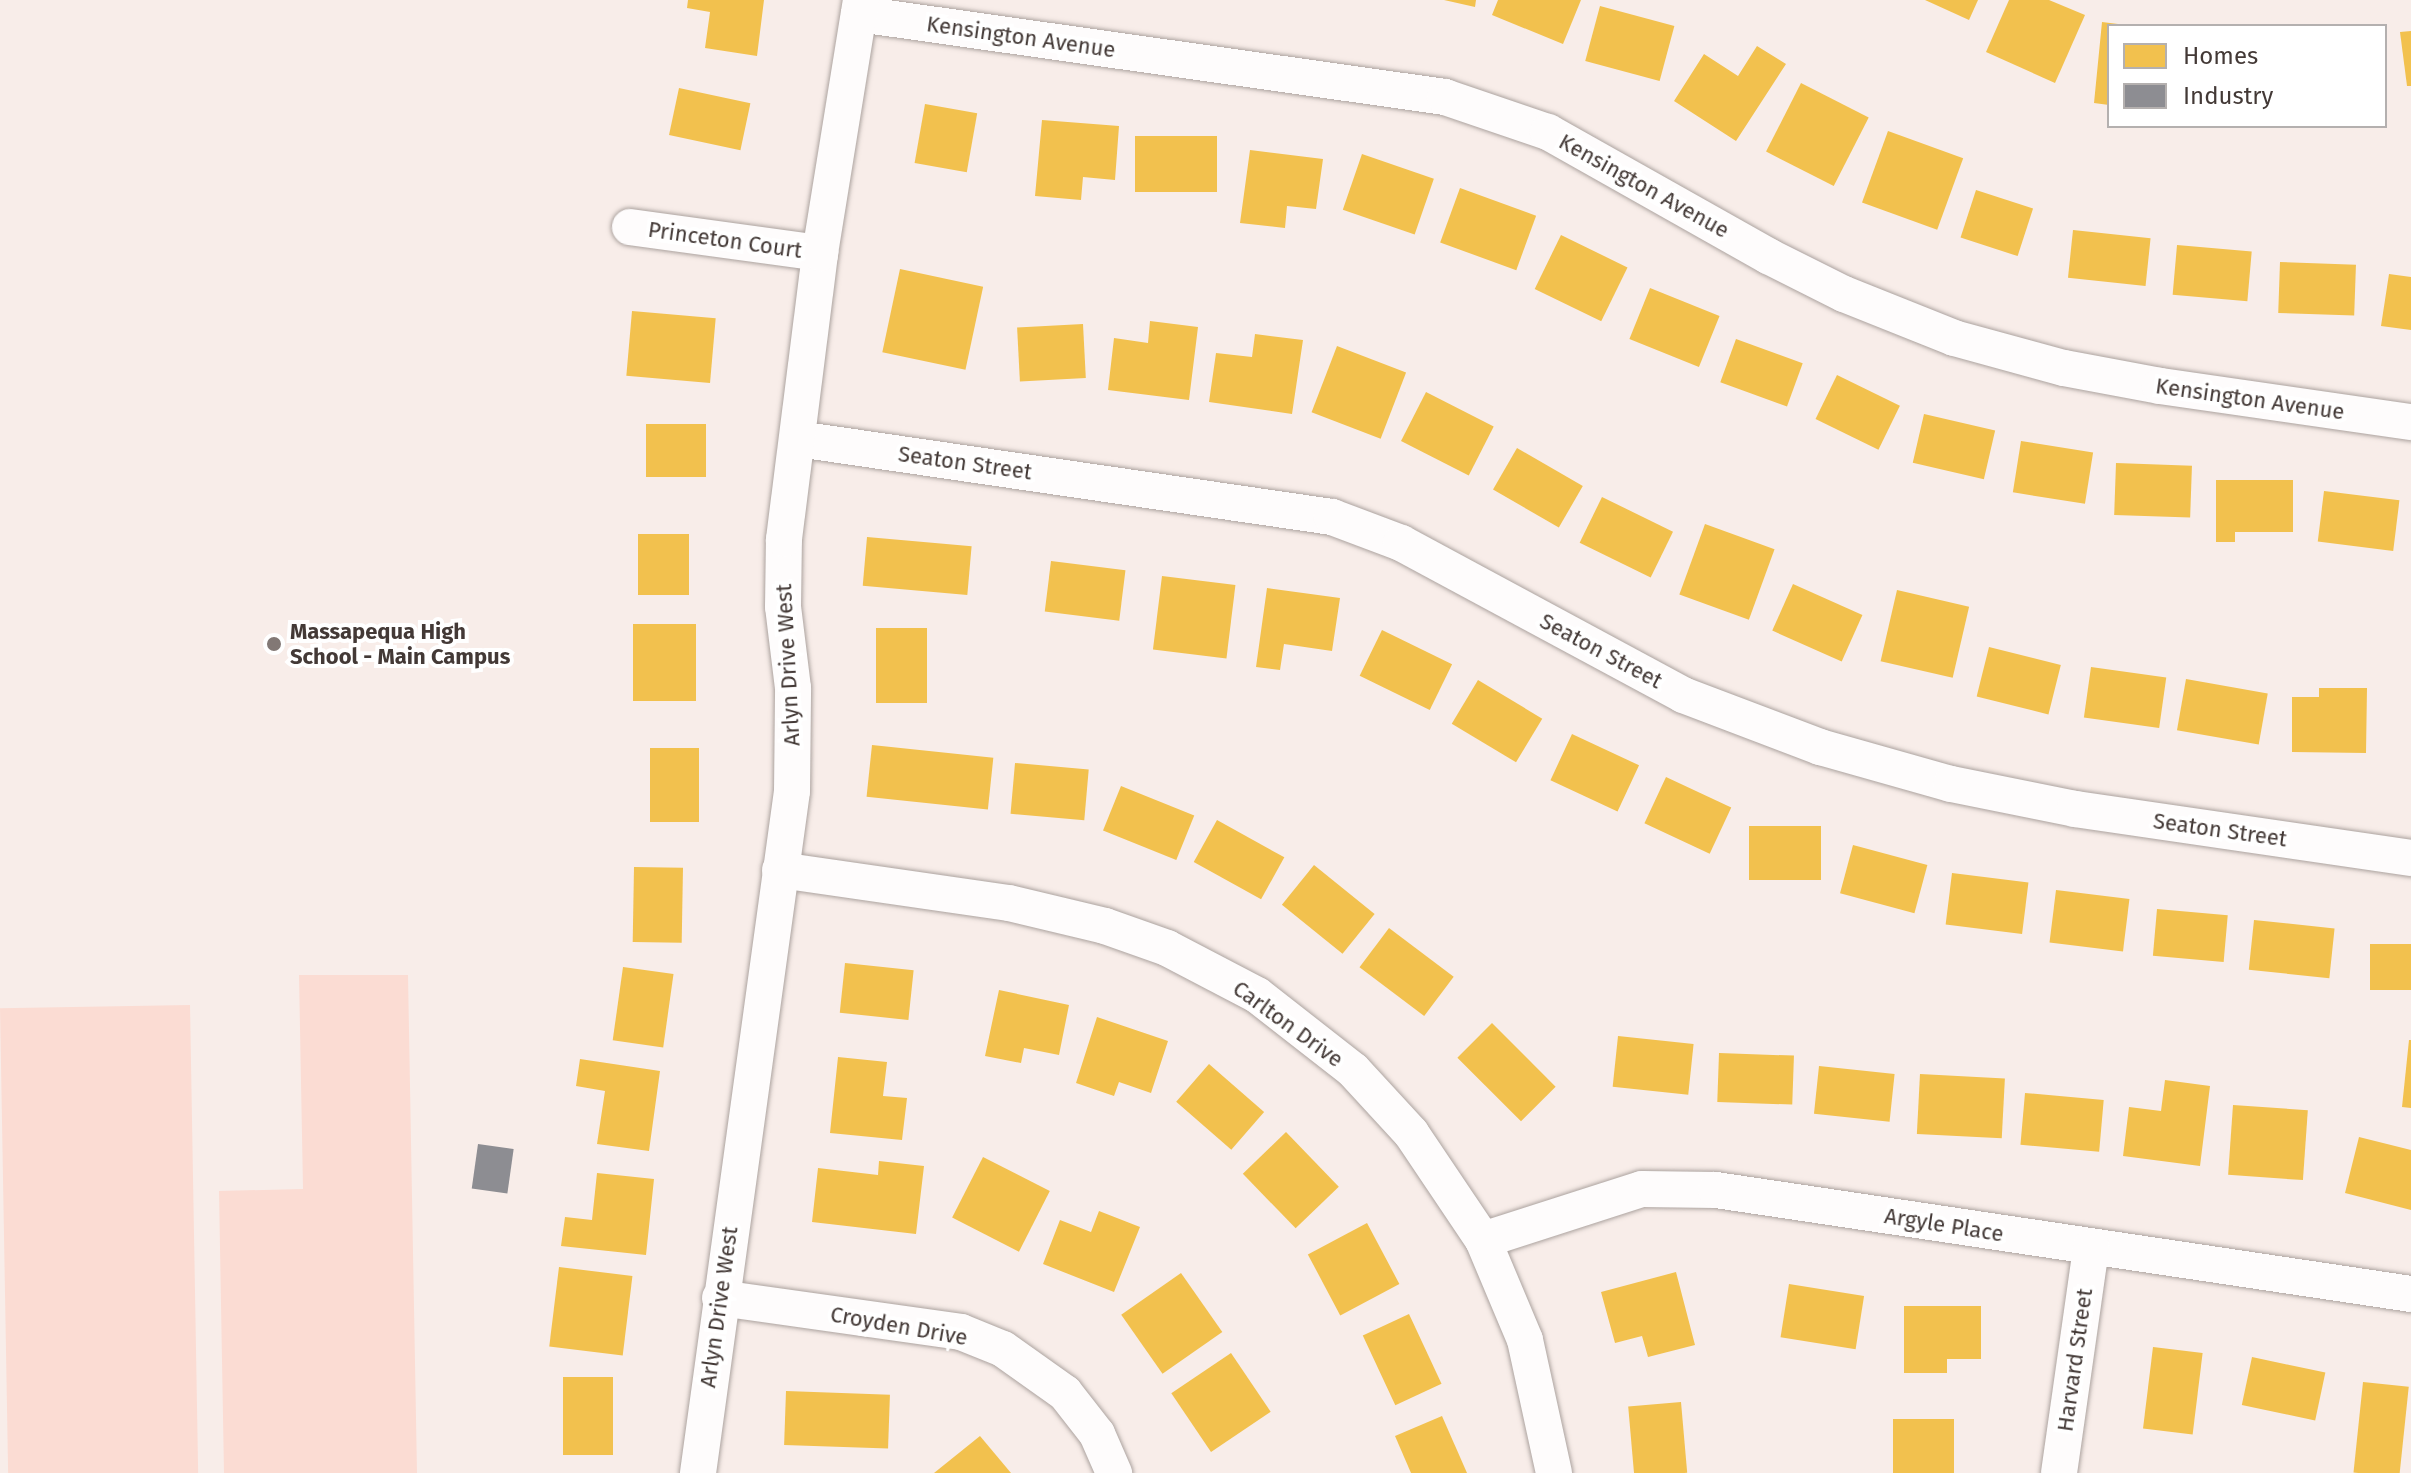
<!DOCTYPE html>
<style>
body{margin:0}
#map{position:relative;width:2411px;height:1473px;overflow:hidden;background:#f8ede9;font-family:"Fira Sans",sans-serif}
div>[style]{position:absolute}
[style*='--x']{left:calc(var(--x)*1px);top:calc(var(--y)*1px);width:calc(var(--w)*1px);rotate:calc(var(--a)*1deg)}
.green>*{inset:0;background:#fbdcd3;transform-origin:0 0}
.homes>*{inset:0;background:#f2c14e;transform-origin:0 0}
.industry>*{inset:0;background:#8d8d92;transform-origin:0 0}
.roads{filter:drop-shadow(0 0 2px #aca39f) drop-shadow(0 0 2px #aca39f)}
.minor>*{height:36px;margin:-18px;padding:0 18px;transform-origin:18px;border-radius:18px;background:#fefcfc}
.dots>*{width:22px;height:22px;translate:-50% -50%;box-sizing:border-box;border:4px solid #fff;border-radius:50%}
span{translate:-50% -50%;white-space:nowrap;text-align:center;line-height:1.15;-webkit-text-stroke:8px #fff;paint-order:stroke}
.street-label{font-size:22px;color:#433936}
.poi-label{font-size:22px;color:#433936;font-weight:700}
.left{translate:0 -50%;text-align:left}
.legend{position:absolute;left:2107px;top:24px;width:280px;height:104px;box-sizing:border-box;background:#fff;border:2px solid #b4b0af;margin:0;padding:10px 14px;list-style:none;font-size:24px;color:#433936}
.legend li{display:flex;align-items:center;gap:16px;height:40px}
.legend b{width:40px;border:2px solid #b4b0af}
</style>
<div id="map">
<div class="green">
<i style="clip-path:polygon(299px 975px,408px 975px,417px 1473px,224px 1473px,219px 1191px,303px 1189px)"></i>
<i style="left:190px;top:1005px;width:468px;height:190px;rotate:89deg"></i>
</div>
<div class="homes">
<i style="clip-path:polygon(688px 0,764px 0,757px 56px,705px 48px,710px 12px,687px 8px)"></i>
<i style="clip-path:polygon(1444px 0,1476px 0,1475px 7px)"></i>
<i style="clip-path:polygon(1498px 0,1581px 0,1563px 44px,1492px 15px)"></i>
<i style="clip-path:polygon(1925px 0,1978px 0,1969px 20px)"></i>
<i style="clip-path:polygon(2009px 0,2049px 0,2085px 15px,2055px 83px,1986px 52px)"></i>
<i style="left:1600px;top:6px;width:77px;height:57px;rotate:15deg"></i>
<i style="clip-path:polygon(2102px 22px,2118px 24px,2109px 26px,2109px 105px,2094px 103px)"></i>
<i style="clip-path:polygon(2411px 31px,2411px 86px,2407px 86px,2400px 32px)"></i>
<i style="clip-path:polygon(1757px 46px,1786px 64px,1736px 141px,1674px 101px,1704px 54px,1738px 76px)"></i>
<i style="left:1801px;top:83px;width:76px;height:77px;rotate:27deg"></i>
<i style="left:679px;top:88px;width:73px;height:48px;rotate:12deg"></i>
<i style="left:925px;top:104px;width:53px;height:60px;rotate:10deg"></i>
<i style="clip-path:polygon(1042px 120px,1119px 126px,1115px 180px,1083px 177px,1081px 200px,1035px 196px)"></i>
<i style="left:1888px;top:131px;width:80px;height:76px;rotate:20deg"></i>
<i style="left:1135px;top:136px;width:82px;height:56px"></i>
<i style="clip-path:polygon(1250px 150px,1323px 159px,1316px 209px,1287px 206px,1285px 228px,1240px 223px)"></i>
<i style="left:1362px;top:154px;width:76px;height:59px;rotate:19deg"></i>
<i style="left:1460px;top:188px;width:81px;height:58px;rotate:20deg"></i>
<i style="left:1976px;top:190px;width:60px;height:50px;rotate:18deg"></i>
<i style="left:2073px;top:230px;width:78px;height:48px;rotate:6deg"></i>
<i style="left:1561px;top:235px;width:74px;height:60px;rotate:26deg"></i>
<i style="left:2177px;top:245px;width:75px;height:50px;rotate:5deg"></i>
<i style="left:2280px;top:262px;width:76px;height:51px;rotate:2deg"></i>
<i style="left:900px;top:269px;width:85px;height:85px;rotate:12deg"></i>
<i style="clip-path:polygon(2389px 274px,2411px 277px,2411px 330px,2381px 326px)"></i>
<i style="left:1650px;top:288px;width:75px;height:55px;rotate:22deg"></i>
<i style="left:632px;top:311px;width:84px;height:65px;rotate:5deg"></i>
<i style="clip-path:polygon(1150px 321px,1198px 327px,1189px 400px,1108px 390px,1114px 338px,1148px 343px)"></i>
<i style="left:1083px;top:324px;width:54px;height:66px;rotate:87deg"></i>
<i style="clip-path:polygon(1255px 334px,1303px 340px,1292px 414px,1209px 402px,1216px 353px,1252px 357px)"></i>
<i style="left:1736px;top:339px;width:71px;height:46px;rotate:20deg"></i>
<i style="left:1337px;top:346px;width:74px;height:71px;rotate:21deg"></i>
<i style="left:1837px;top:375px;width:70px;height:49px;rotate:26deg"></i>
<i style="left:1426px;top:392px;width:76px;height:55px;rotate:27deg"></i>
<i style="left:1924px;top:414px;width:73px;height:50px;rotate:13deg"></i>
<i style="left:646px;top:424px;width:60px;height:53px"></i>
<i style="left:2021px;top:441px;width:73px;height:52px;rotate:9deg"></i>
<i style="left:1517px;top:448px;width:76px;height:48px;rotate:30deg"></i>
<i style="left:2116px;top:463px;width:76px;height:52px;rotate:2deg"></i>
<i style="clip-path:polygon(2216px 480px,2293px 480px,2293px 532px,2235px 532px,2235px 542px,2216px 542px)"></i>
<i style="left:2324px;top:491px;width:76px;height:51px;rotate:7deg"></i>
<i style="left:1602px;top:497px;width:79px;height:51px;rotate:26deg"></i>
<i style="left:1705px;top:524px;width:74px;height:75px;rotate:20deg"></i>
<i style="left:638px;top:534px;width:51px;height:61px"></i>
<i style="left:867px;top:537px;width:105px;height:49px;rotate:5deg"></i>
<i style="left:1051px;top:561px;width:75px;height:51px;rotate:7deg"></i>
<i style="left:1162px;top:576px;width:74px;height:74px;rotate:7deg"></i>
<i style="left:1793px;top:584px;width:76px;height:51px;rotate:24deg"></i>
<i style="clip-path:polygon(1267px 588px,1340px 598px,1332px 651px,1284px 644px,1280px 670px,1256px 667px)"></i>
<i style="left:1897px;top:590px;width:74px;height:73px;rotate:13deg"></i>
<i style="left:633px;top:624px;width:63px;height:77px"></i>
<i style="left:876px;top:628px;width:51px;height:75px"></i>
<i style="left:1382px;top:630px;width:78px;height:51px;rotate:26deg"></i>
<i style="left:1989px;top:647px;width:74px;height:51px;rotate:14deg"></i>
<i style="left:2091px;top:667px;width:76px;height:51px;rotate:8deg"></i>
<i style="left:2186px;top:679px;width:83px;height:52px;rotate:10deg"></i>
<i style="left:1478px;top:680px;width:75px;height:51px;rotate:31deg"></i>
<i style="clip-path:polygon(2319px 688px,2367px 688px,2366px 753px,2292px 752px,2292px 697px,2319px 697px)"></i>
<i style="left:1572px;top:734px;width:74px;height:51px;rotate:25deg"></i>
<i style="left:872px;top:745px;width:122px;height:52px;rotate:6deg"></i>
<i style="left:650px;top:748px;width:49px;height:74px"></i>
<i style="left:1015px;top:763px;width:74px;height:51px;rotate:5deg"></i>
<i style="left:1666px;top:777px;width:72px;height:51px;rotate:25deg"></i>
<i style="left:1121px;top:786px;width:79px;height:48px;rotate:22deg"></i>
<i style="left:1217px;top:820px;width:77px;height:48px;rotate:29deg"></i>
<i style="left:1749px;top:826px;width:72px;height:54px"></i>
<i style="left:1853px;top:845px;width:77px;height:50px;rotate:15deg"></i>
<i style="left:1314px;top:865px;width:78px;height:51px;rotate:39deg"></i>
<i style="left:634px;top:867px;width:49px;height:75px;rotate:1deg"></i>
<i style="left:1952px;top:873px;width:77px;height:52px;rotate:7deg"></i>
<i style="left:2056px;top:890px;width:74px;height:53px;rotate:7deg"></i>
<i style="left:2157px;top:909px;width:71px;height:47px;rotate:5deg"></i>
<i style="left:2254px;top:920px;width:81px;height:50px;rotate:6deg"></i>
<i style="left:1389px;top:928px;width:81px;height:49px;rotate:37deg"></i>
<i style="left:2370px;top:944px;width:41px;height:46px"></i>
<i style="left:845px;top:963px;width:69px;height:50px;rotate:6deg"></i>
<i style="left:623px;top:967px;width:51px;height:74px;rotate:8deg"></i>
<i style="clip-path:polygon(999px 990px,1069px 1005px,1059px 1055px,1024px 1048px,1021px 1063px,985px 1056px)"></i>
<i style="clip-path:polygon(1097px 1017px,1168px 1041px,1151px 1093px,1119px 1082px,1114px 1096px,1076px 1083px)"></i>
<i style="left:1492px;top:1023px;width:90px;height:49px;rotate:45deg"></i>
<i style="left:1618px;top:1036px;width:76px;height:51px;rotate:6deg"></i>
<i style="clip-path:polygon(2409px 1040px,2411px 1040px,2411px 1108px,2402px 1107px)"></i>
<i style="left:1719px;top:1053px;width:75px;height:49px;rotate:2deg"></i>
<i style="clip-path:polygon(838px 1057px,887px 1062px,883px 1096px,907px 1098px,902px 1140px,830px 1133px)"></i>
<i style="clip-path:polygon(580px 1059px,660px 1071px,649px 1151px,597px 1144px,605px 1091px,576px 1086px)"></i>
<i style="left:1209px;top:1064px;width:73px;height:50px;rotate:41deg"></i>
<i style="left:1819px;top:1066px;width:76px;height:48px;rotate:6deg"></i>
<i style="left:1920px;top:1074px;width:85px;height:60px;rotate:3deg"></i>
<i style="clip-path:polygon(2165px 1080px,2210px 1086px,2200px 1166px,2123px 1156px,2129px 1107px,2161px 1111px)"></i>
<i style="left:2025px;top:1093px;width:79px;height:52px;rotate:5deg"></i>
<i style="left:2233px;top:1105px;width:75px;height:70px;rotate:4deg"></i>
<i style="left:1286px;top:1132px;width:76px;height:60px;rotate:46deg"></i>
<i style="clip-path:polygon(2359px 1137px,2411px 1150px,2411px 1210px,2345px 1193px)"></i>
<i style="left:983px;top:1157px;width:75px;height:68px;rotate:27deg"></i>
<i style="clip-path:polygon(879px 1161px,924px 1166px,916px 1234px,812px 1222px,818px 1168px,878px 1175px)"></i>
<i style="clip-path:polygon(597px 1173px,654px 1179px,646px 1255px,561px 1246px,565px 1217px,592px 1220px)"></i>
<i style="clip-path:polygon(1099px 1211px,1140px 1227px,1114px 1292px,1043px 1264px,1060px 1220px,1091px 1232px)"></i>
<i style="left:1367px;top:1223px;width:69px;height:67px;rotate:62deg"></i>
<i style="left:559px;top:1267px;width:74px;height:80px;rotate:7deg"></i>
<i style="clip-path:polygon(1676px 1272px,1695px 1345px,1648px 1357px,1642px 1336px,1615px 1343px,1601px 1292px)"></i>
<i style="left:1181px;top:1273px;width:72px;height:73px;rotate:55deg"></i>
<i style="left:1789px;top:1284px;width:76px;height:54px;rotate:9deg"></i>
<i style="clip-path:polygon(1904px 1306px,1981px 1306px,1981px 1359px,1947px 1359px,1947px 1373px,1904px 1373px)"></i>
<i style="left:1409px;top:1314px;width:77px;height:51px;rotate:65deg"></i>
<i style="left:2153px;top:1347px;width:50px;height:82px;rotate:7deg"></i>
<i style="left:1231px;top:1353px;width:71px;height:72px;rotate:56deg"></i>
<i style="left:2252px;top:1357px;width:75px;height:49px;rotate:12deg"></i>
<i style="left:563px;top:1377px;width:50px;height:78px"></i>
<i style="left:2363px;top:1382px;width:46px;height:91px;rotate:6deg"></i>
<i style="left:786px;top:1391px;width:104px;height:54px;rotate:2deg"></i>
<i style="left:1681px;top:1402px;width:71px;height:53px;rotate:85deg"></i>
<i style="clip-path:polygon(1442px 1416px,1467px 1473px,1411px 1473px,1395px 1436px)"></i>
<i style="left:1893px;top:1419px;width:61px;height:54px"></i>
<i style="clip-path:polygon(980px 1436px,1011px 1473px,934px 1473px)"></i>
</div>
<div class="industry">
<i style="left:478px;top:1144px;width:36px;height:45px;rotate:8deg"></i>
</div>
<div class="roads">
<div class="minor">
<i style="--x:859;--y:14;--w:592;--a:8.06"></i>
<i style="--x:1445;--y:97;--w:109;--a:18.8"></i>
<i style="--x:1548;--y:132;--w:253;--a:29.4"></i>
<i style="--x:1768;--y:256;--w:85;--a:26.6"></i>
<i style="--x:1844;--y:294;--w:118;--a:21.8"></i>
<i style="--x:1954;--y:338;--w:114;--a:15.3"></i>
<i style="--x:2064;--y:368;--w:98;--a:10.6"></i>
<i style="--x:2160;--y:386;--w:254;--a:8.2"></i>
<i style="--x:630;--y:227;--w:192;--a:7.8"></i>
<i style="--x:798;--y:439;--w:540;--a:8.31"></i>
<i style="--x:1332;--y:517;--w:74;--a:20.6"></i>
<i style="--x:1401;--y:543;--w:320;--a:28.3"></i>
<i style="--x:1683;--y:695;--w:147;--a:20.8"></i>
<i style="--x:1820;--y:747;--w:136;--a:15.8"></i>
<i style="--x:1951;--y:784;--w:126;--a:11.4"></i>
<i style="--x:2075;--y:809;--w:340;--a:8.3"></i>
<i style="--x:780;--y:870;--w:231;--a:8.2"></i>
<i style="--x:1009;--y:903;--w:99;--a:13.5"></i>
<i style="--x:1105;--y:926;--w:66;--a:19.5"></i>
<i style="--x:1167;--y:948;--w:102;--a:27.6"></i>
<i style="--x:1257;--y:995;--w:122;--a:38"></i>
<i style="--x:1353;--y:1070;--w:86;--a:47.4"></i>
<i style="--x:1411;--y:1133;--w:129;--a:56.1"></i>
<i style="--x:1483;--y:1240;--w:108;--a:67.2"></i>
<i style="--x:1525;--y:1340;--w:136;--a:77.7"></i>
<i style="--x:1483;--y:1240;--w:167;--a:-17.8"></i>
<i style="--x:1642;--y:1189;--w:74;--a:0.8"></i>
<i style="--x:1716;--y:1190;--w:703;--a:8.51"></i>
<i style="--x:720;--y:1298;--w:243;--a:8"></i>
<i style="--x:961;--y:1332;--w:45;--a:22"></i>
<i style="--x:1003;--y:1349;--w:76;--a:35.4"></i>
<i style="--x:1065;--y:1393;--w:52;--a:52"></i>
<i style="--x:1097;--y:1434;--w:43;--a:66.4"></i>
<i style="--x:698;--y:1473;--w:688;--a:-82.15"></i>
<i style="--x:792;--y:791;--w:103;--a:-89.4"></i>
<i style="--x:793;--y:688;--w:82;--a:-97"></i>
<i style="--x:783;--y:607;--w:68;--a:-89.2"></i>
<i style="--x:784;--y:539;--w:288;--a:-82.8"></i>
<i style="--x:820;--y:253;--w:256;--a:-80.8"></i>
<i style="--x:2059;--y:1473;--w:228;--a:-81.9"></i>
</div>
</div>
<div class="dots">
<i style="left:274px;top:644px;background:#827875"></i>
</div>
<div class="street-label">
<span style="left:1021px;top:37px;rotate:8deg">Kensington Avenue</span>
<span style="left:1644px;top:186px;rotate:29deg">Kensington Avenue</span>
<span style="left:725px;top:240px;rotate:8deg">Princeton Court</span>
<span style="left:2250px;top:399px;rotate:8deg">Kensington Avenue</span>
<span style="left:965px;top:463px;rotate:8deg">Seaton Street</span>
<span style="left:1601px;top:651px;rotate:28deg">Seaton Street</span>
<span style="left:788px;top:665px;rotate:-93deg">Arlyn Drive West</span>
<span style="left:2220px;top:830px;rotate:8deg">Seaton Street</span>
<span style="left:1288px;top:1024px;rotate:36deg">Carlton Drive</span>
<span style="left:1944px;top:1225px;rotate:9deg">Argyle Place</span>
<span style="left:719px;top:1307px;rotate:-82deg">Arlyn Drive West</span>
<span style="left:899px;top:1326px;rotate:10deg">Croyden Drive</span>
<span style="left:2075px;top:1360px;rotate:-82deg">Harvard Street</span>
</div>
<div class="poi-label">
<span class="left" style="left:290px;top:644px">Massapequa High<br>School - Main Campus</span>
</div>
<ul class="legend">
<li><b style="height:22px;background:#f2c14e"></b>Homes</li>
<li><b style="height:22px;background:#8d8d92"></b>Industry</li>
</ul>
</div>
